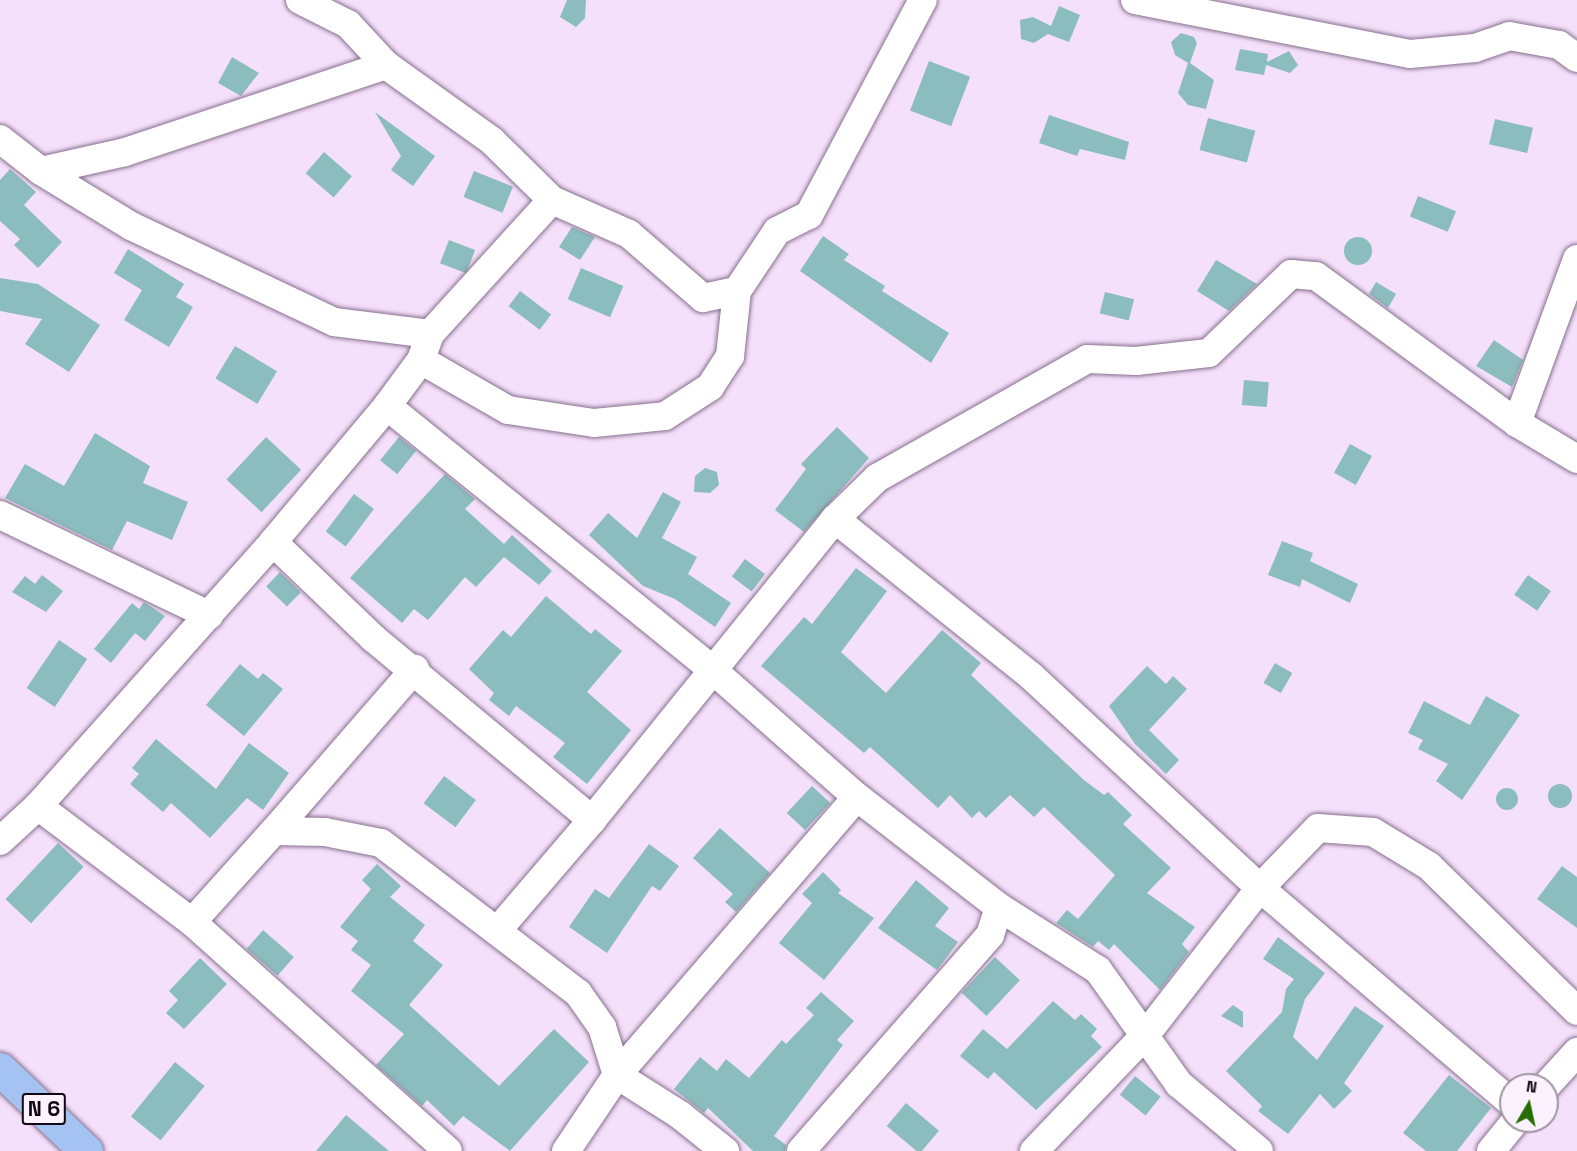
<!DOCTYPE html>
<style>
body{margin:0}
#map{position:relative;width:1577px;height:1151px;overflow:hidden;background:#f5e0fb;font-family:"Space Grotesk",sans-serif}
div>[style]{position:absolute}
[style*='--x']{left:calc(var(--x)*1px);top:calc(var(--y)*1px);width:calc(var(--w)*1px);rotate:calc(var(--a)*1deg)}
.building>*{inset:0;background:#8bbdbe;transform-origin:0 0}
.round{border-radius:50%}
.roads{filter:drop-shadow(0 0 2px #87708e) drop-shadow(0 0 2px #87708e)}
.street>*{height:28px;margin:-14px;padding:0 14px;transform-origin:14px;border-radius:14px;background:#fff}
.primary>*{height:33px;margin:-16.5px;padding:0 16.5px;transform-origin:16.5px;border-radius:16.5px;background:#a4c3f3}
span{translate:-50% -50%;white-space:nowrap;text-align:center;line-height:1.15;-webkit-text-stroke:4.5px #fcf2ff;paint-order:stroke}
.shield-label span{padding:2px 4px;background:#fcf2ff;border:2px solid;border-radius:4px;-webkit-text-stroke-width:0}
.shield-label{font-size:21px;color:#100813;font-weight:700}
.north{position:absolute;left:1499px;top:1073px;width:60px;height:60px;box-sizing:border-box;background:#fcf2ff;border:2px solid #9e94a1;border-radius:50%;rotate:9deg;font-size:16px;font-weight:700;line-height:24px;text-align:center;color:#100813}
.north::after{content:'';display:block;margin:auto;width:21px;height:27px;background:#276c04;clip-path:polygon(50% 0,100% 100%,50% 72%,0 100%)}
</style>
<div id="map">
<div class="building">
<i style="clip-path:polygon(567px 0,586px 0,585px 18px,576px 27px,560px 17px)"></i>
<i style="clip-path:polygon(1059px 6px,1080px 15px,1069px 42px,1048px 34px,1034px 43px,1021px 39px,1020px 20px,1033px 17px,1051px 26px)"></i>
<i style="clip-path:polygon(1181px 33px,1194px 37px,1197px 43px,1190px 63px,1214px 80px,1206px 109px,1188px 105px,1178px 93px,1188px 63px,1175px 55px,1171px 42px)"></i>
<i style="clip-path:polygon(1240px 49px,1268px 54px,1267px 62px,1289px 51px,1298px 65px,1290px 73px,1266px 65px,1264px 75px,1235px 70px)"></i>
<i style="clip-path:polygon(232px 57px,259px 73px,241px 96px,218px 83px)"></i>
<i style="left:929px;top:61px;width:44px;height:53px;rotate:21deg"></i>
<i style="clip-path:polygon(375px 112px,435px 156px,413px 186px,391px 170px,401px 156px)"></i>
<i style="clip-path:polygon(1049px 115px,1129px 142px,1125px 160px,1080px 149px,1077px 156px,1039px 143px)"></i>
<i style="left:1208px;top:118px;width:49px;height:33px;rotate:15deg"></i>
<i style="left:1495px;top:119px;width:39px;height:26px;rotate:13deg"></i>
<i style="left:324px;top:152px;width:37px;height:28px;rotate:41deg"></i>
<i style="clip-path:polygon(10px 169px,36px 192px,24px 205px,62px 242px,38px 268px,14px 245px,20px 239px,0 221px,0 180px)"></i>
<i style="left:474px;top:171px;width:42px;height:28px;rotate:22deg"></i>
<i style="left:1418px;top:196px;width:41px;height:22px;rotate:22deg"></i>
<i style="clip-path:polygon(572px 227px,595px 237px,580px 260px,559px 247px)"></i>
<i style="clip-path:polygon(823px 236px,849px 254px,844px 260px,885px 286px,882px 291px,949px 333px,931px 363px,800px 271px)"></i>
<i class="round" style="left:1344px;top:237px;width:28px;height:28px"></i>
<i style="left:449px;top:240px;width:28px;height:25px;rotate:21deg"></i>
<i style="clip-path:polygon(128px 249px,184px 284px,176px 297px,193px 307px,169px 347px,124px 320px,142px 290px,114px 273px)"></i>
<i style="clip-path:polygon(1216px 260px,1257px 284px,1229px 311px,1197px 291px)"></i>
<i style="left:581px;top:268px;width:46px;height:34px;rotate:23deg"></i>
<i style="clip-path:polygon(0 278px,38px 284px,100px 325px,69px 372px,25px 344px,42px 319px,0 311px)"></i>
<i style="clip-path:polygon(1376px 282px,1396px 294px,1388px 308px,1369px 294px)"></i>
<i style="left:520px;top:291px;width:39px;height:19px;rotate:37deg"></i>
<i style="left:1105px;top:292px;width:30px;height:22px;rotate:14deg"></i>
<i style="clip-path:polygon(1494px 340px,1523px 360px,1512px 387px,1476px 366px)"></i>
<i style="left:235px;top:346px;width:49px;height:38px;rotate:31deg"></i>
<i style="left:1244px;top:380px;width:25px;height:25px;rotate:5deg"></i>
<i style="clip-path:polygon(837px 427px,869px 458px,804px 532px,775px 510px,806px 469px,801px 464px)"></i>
<i style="clip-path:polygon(95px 433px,150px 466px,143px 483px,188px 502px,172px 540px,127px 521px,112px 550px,5px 498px,25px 464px,64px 486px)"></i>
<i style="left:266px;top:437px;width:48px;height:58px;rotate:43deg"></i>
<i style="left:399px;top:437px;width:22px;height:30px;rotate:39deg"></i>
<i style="left:1350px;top:444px;width:25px;height:33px;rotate:29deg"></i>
<i style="clip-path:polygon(705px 468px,717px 472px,719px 485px,710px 493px,694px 492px,695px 476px)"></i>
<i style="clip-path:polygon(445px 474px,475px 499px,465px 509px,504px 544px,512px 535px,552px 571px,539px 585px,504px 557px,476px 587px,465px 577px,428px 620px,414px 609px,402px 623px,350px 578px)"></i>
<i style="clip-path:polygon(663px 492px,681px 502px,662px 538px,697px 557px,688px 574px,731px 603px,715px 627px,675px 599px,643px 586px,589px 535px,608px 513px,637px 538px)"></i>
<i style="left:354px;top:494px;width:25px;height:47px;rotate:37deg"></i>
<i style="clip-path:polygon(1282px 541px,1313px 553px,1310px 561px,1358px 584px,1350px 603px,1302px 579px,1300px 587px,1268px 575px)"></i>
<i style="left:745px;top:559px;width:25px;height:22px;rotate:37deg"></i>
<i style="clip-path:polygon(856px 568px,887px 591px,841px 652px,886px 693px,942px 630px,981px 663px,971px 675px,1084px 780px,1104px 795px,1108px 792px,1132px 815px,1123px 824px,1171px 868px,1147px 893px,1195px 927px,1182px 944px,1189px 952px,1160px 990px,1114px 944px,1109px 950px,1098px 941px,1093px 947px,1056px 923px,1067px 910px,1078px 919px,1115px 875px,1044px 807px,1034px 817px,1010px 795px,986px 818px,979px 811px,972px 818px,950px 795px,938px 808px,870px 747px,864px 753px,761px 666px,804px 617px,812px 624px)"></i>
<i style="left:280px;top:572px;width:29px;height:20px;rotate:44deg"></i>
<i style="clip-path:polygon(42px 575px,63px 591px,46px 612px,12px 592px,25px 576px,35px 584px)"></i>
<i style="left:1528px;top:575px;width:28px;height:24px;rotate:35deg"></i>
<i style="clip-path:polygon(546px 596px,591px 634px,595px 629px,622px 651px,587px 692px,631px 730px,587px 784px,553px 757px,565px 743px,516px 706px,509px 716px,489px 700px,494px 693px,469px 669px,503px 630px,511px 637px)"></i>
<i style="clip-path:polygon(144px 602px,165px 616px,145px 641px,135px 633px,111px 663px,94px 649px,132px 603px,139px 609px)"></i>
<i style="left:59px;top:640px;width:34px;height:58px;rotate:34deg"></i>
<i style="left:1275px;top:663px;width:20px;height:23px;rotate:30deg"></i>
<i style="clip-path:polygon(240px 664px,258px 679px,263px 673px,283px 689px,244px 736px,206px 705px)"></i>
<i style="clip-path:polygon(1147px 666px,1166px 684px,1173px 676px,1187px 689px,1149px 730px,1179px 760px,1166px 774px,1135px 744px,1109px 706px)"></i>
<i style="clip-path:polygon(1486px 696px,1520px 715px,1462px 800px,1436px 781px,1448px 764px,1418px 749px,1423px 740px,1408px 733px,1424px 701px,1470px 725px)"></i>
<i style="clip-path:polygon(156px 739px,216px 789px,249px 743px,289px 773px,263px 810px,247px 798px,210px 838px,171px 803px,163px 812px,130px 784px,139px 774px,132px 768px)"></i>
<i style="left:444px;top:776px;width:40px;height:34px;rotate:37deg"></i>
<i class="round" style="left:1548px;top:784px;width:24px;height:24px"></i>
<i style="left:812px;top:786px;width:25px;height:37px;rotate:43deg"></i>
<i class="round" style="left:1496px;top:788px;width:22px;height:22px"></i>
<i style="clip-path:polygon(720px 828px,770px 873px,736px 912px,725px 902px,733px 894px,693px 858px)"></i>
<i style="left:58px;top:843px;width:35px;height:77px;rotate:43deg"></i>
<i style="clip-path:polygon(649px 844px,679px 866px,660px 891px,652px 886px,607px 953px,569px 927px,595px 889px,609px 898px)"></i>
<i style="clip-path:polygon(377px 864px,401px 886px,390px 897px,425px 925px,413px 941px,443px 965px,409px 1005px,499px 1086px,554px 1029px,589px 1062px,510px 1151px,463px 1116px,454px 1126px,427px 1100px,422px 1106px,376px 1065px,404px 1034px,351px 991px,371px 965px,351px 950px,358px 941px,340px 927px,371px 889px,362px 880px)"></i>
<i style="clip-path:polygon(1562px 866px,1577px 877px,1577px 928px,1537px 899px)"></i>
<i style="clip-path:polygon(823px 872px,841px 890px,838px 893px,874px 918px,824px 980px,779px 943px,812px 903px,802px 894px)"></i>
<i style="clip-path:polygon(916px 880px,949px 908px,935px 926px,958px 942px,937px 970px,878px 928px)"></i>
<i style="left:263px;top:930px;width:41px;height:25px;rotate:41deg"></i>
<i style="clip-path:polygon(1278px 937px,1325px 973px,1305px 999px,1293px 1037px,1317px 1060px,1355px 1006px,1384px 1026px,1344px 1083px,1352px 1091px,1334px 1109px,1320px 1094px,1288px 1134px,1258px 1111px,1262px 1106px,1226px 1071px,1282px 1012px,1286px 989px,1294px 979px,1263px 959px)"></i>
<i style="left:995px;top:957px;width:34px;height:49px;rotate:43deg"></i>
<i style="clip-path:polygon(200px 958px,227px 984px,184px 1029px,166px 1013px,178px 1000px,169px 991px)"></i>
<i style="clip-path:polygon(821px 992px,854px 1021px,837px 1040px,843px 1045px,774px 1136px,786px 1145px,785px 1151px,753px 1151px,708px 1108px,704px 1113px,674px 1089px,700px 1057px,717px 1071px,726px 1059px,749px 1078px,782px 1040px,786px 1044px,814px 1015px,806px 1008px)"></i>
<i style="clip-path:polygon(1053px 1001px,1075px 1020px,1081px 1014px,1097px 1029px,1091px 1036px,1102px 1047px,1036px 1110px,994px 1072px,988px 1079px,960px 1056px,983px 1029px,1007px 1049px)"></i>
<i style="clip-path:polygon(1233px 1005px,1243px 1012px,1243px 1028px,1221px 1016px)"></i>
<i style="left:175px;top:1062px;width:38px;height:70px;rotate:39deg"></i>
<i style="clip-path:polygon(1449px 1075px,1491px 1108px,1457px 1151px,1426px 1151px,1403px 1133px)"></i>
<i style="left:1135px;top:1076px;width:33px;height:24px;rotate:39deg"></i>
<i style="left:906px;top:1103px;width:43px;height:30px;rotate:40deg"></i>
<i style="clip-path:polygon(346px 1115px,389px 1151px,316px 1151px)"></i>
</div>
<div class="roads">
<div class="street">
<i style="--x:300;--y:0;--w:54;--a:26.6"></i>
<i style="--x:348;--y:24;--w:56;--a:47.2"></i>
<i style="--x:386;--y:65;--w:130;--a:35.6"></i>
<i style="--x:492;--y:141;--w:84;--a:44.5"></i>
<i style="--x:552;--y:200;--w:84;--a:23.8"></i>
<i style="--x:629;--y:234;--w:98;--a:40.9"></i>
<i style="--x:703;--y:298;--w:35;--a:-12"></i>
<i style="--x:737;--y:291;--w:72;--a:-56.3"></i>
<i style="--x:777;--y:231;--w:36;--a:-27"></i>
<i style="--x:809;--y:215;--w:243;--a:-62.1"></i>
<i style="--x:1135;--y:0;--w:280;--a:11.1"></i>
<i style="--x:1410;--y:54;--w:65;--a:-5.3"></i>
<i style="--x:1475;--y:48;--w:36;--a:-19"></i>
<i style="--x:1509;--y:36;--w:51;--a:10.2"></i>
<i style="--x:1559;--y:45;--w:22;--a:36"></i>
<i style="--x:0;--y:139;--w:52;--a:38"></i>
<i style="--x:41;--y:171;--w:105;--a:31.4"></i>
<i style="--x:131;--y:226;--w:225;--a:25.3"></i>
<i style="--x:334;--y:322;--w:97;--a:7.1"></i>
<i style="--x:41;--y:171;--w:86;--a:-12.7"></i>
<i style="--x:125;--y:152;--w:275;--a:-18.4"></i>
<i style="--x:1577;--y:259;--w:175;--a:110.1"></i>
<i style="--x:1517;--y:423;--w:70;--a:31"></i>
<i style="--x:421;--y:360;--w:100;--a:29.9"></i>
<i style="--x:508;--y:410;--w:87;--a:8.6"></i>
<i style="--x:594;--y:423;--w:71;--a:-5.6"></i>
<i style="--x:665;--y:416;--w:54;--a:-32.8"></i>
<i style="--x:710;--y:387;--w:37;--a:-57"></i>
<i style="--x:730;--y:356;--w:65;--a:-83.9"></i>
<i style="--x:387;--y:406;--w:422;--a:39"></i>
<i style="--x:715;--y:672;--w:189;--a:41.4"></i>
<i style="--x:857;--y:797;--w:180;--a:37.8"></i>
<i style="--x:999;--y:907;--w:117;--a:32.5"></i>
<i style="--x:1098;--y:970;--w:140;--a:54.6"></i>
<i style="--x:1179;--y:1084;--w:104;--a:39.9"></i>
<i style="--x:0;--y:515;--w:232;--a:25.6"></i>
<i style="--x:835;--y:519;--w:251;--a:38.7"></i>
<i style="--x:1031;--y:676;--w:312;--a:42.8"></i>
<i style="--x:1260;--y:888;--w:330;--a:40.5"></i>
<i style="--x:273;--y:542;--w:139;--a:43.8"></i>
<i style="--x:373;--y:638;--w:285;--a:39.7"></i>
<i style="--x:592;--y:820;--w:387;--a:-51.1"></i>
<i style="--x:835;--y:519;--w:59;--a:-44.3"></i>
<i style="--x:877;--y:478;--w:241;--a:-29.5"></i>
<i style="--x:1087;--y:359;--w:49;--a:2.3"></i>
<i style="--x:1136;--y:361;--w:73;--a:-6.3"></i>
<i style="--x:1209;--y:353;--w:114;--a:-43.9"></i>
<i style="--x:1291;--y:274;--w:25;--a:5"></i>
<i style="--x:1316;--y:276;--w:249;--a:36.2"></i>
<i style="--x:38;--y:806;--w:193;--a:37"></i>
<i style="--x:192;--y:922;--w:122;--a:-48"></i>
<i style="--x:274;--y:831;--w:51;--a:1.1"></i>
<i style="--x:325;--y:832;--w:57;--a:11.1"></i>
<i style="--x:381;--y:843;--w:248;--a:37.3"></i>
<i style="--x:578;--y:993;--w:42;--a:54.8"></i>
<i style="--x:602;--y:1027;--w:50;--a:72.6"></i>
<i style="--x:617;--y:1075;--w:75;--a:32.4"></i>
<i style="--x:680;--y:1115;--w:58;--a:38.7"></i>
<i style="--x:274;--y:831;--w:215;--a:-49"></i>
<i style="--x:0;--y:841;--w:52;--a:-42.6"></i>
<i style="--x:38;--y:806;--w:353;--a:-48.3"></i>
<i style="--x:273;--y:542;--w:177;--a:-50"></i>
<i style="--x:387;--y:406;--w:57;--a:-53.5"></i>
<i style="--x:421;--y:360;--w:28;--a:-71"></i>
<i style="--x:430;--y:334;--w:181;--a:-47.7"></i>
<i style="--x:192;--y:922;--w:343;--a:41.8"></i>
<i style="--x:497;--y:931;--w:146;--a:-49.4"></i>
<i style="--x:1547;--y:1085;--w:45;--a:-47.7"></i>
<i style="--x:566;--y:1151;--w:92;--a:-56.1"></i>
<i style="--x:617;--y:1075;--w:367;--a:-49.2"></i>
<i style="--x:801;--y:1151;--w:287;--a:-48.8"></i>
<i style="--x:990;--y:935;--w:29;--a:-72"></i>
<i style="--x:1034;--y:1151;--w:163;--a:-46.2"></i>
<i style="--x:1147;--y:1033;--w:184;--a:-52.1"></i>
<i style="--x:1260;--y:888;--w:83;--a:-46"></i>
<i style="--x:1318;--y:828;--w:55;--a:4.2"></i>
<i style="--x:1373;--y:832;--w:66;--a:31.3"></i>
<i style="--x:1429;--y:866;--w:207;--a:44.4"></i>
<i style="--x:1491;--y:1151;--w:38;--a:-51"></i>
</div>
<div class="primary">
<i style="--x:0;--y:1069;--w:119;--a:43.6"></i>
</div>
</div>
<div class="shield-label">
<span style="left:44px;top:1109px">N 6</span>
</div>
<div class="north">N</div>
</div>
